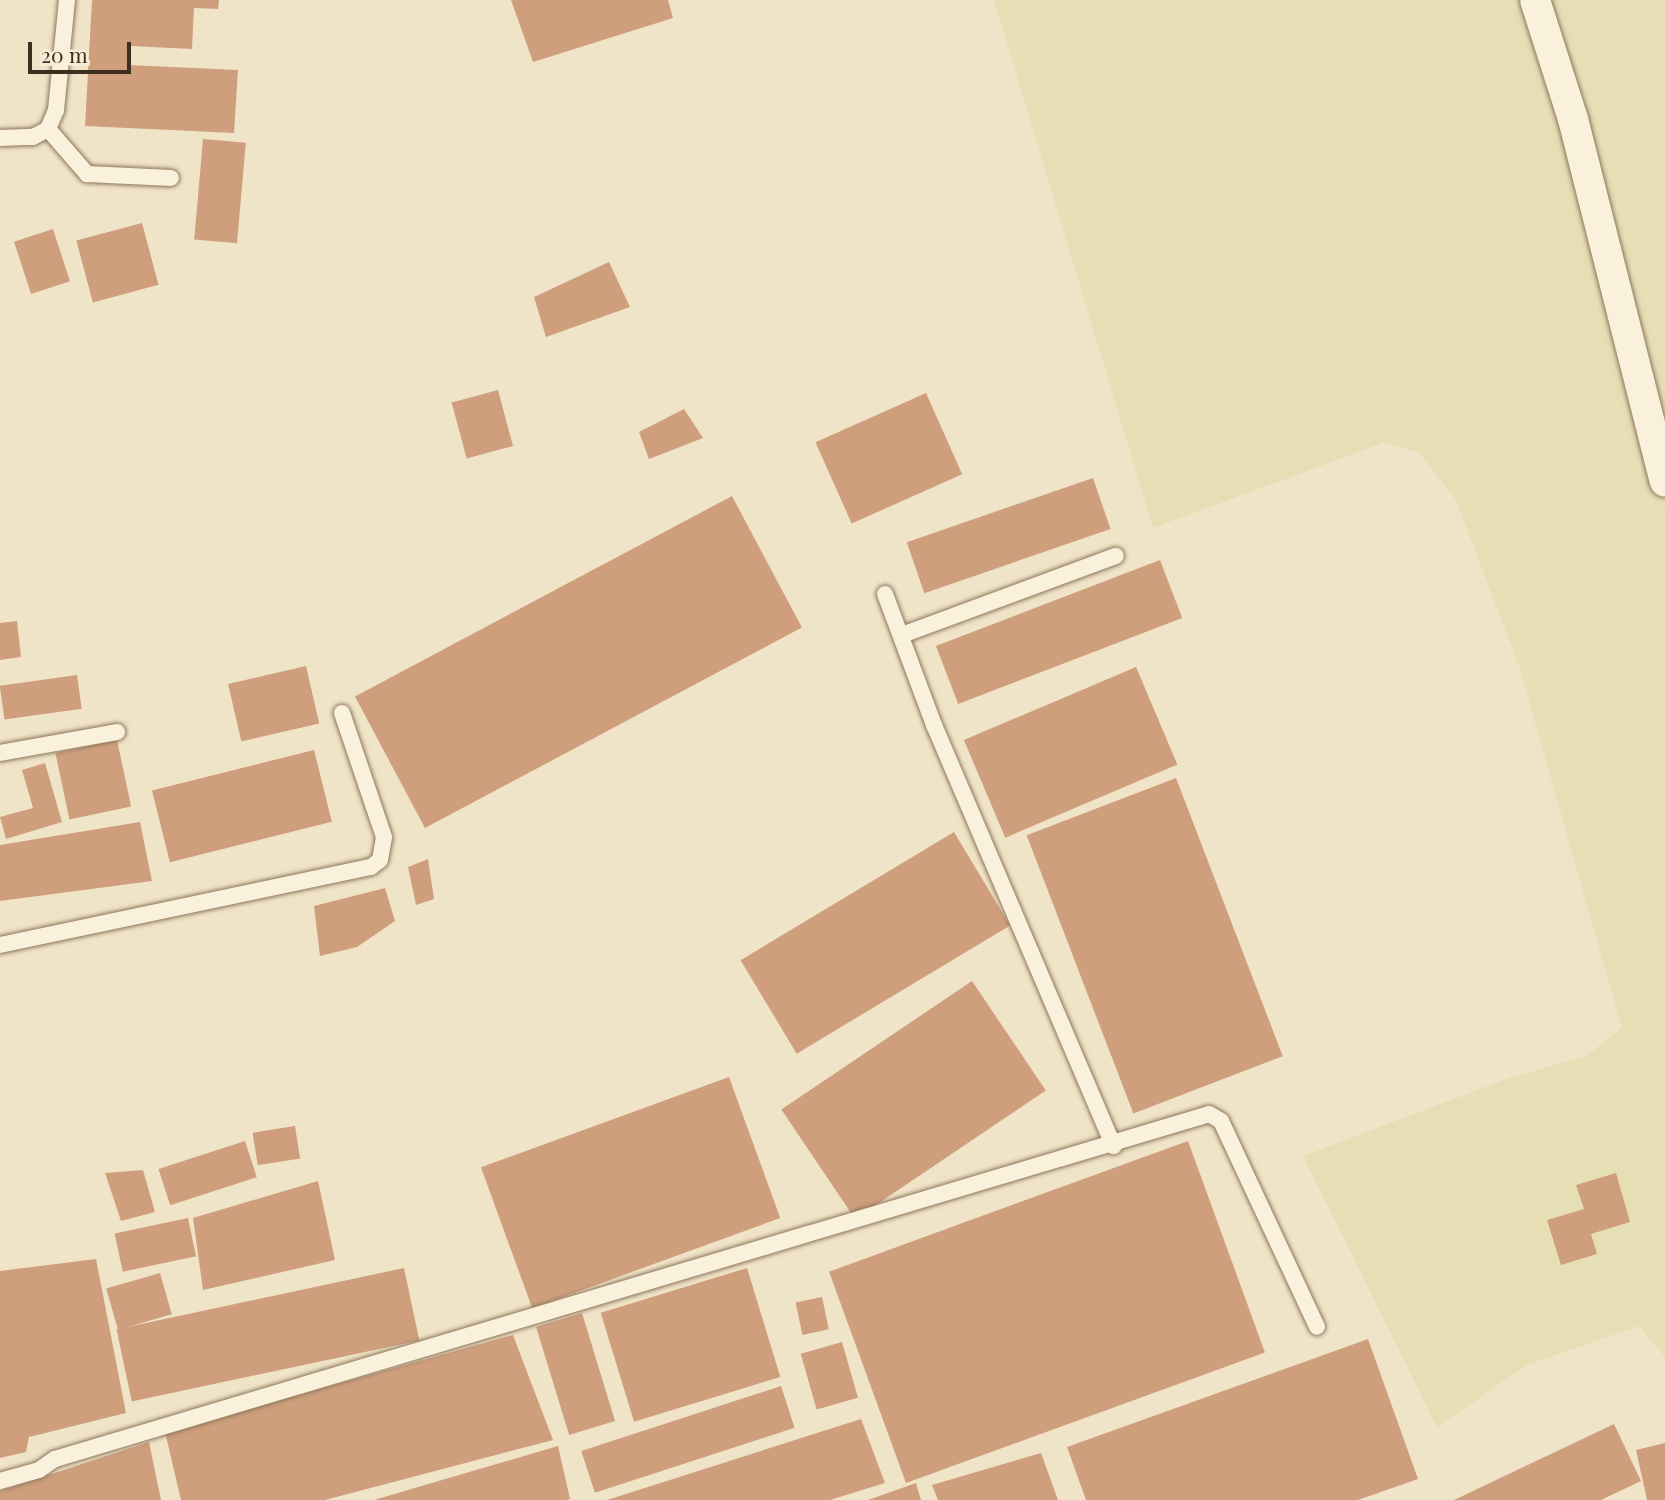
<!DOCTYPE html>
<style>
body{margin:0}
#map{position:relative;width:1665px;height:1500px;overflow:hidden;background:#f0e4c8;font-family:"Playfair Display",serif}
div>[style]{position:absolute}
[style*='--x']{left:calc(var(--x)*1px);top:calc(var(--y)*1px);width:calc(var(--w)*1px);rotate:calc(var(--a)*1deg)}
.farmland>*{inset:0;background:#e6deb5}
.building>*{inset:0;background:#cf9f7d;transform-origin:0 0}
.roads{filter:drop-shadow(0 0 2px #8d765c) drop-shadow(0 0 2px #8d765c)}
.lane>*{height:16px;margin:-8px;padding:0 8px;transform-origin:8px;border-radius:8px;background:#faf1dc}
.street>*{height:30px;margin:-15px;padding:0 15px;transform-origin:15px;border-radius:15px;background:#faf1dc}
span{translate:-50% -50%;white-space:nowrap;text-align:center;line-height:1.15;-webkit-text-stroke:6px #f7eed8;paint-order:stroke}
.scale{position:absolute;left:28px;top:42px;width:103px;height:32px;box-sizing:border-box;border:4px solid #3d2e20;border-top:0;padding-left:9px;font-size:21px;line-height:24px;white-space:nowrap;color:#3d2e20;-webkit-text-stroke:5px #f7eed8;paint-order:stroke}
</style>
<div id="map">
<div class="farmland">
<i style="clip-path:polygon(994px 0,1665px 0,1665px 1357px,1639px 1326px,1527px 1365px,1437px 1427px,1303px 1156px,1509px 1078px,1586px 1056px,1622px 1028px,1519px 666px,1456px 500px,1419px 453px,1385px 442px,1153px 528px)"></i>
</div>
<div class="building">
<i style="clip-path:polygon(92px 0,219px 0,218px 9px,194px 8px,192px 49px,130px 46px,129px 65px,238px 70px,234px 133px,85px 126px)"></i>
<i style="clip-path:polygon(511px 0,668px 0,673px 18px,533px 62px)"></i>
<i style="left:203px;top:139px;width:43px;height:101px;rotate:5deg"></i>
<i style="left:142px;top:223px;width:64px;height:68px;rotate:75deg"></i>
<i style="left:53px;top:229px;width:55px;height:41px;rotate:72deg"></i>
<i style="clip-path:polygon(609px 262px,630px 307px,546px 337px,534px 297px)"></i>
<i style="left:498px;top:390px;width:58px;height:48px;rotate:75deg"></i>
<i style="left:926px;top:393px;width:89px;height:121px;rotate:66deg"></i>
<i style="clip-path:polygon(684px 409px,703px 438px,649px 459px,639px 432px)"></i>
<i style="left:1093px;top:478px;width:54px;height:197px;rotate:71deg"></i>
<i style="left:732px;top:496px;width:149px;height:427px;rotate:62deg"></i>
<i style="left:1160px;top:560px;width:62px;height:240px;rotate:69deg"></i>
<i style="clip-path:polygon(17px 621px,21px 657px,0 660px,0 623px)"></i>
<i style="left:306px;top:666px;width:59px;height:80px;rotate:77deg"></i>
<i style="left:1136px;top:667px;width:106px;height:187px;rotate:67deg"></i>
<i style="left:77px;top:675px;width:34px;height:78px;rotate:82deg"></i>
<i style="left:117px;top:740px;width:68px;height:63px;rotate:78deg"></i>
<i style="left:314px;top:750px;width:74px;height:167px;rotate:76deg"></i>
<i style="clip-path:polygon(45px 763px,62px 822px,6px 839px,0 817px,33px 808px,22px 770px)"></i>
<i style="left:1176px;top:778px;width:298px;height:160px;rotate:69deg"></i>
<i style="clip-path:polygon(140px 822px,152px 881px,0 901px,0 845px)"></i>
<i style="left:954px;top:832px;width:109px;height:249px;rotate:59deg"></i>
<i style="clip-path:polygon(428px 859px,434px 899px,416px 905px,408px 867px)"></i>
<i style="clip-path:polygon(385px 888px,395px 921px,357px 947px,320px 956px,314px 906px)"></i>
<i style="left:972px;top:981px;width:132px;height:230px;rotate:56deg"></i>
<i style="left:729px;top:1077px;width:150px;height:264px;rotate:70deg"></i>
<i style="left:295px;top:1126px;width:33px;height:43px;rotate:81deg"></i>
<i style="left:245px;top:1141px;width:38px;height:91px;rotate:72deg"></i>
<i style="left:1188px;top:1141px;width:225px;height:382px;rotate:70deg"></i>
<i style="clip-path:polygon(143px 1170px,155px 1212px,121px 1221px,105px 1173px)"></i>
<i style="clip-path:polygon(1616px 1173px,1630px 1222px,1591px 1234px,1597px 1254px,1561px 1265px,1547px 1220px,1584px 1209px,1576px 1185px)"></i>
<i style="clip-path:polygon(318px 1181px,335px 1260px,203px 1290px,193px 1218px)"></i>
<i style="left:188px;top:1218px;width:39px;height:75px;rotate:78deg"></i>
<i style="clip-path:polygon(96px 1259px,126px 1413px,29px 1437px,26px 1452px,0 1458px,0 1271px)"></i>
<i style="left:404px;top:1268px;width:74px;height:294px;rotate:78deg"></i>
<i style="left:747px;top:1268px;width:114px;height:153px;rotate:73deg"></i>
<i style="left:160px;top:1273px;width:43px;height:56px;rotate:74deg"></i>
<i style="left:822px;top:1297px;width:33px;height:27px;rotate:78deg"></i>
<i style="left:582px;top:1313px;width:113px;height:48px;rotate:73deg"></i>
<i style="clip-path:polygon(513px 1335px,553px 1440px,325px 1500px,181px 1500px,165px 1432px)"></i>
<i style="clip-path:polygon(1368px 1339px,1418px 1479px,1358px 1500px,1086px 1500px,1067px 1447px)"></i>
<i style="left:842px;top:1342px;width:58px;height:43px;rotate:74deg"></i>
<i style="left:781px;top:1386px;width:44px;height:210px;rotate:72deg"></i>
<i style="clip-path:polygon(861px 1419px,885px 1483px,830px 1500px,607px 1500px)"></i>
<i style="clip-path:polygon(1614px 1424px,1641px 1481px,1601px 1500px,1454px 1500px)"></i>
<i style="clip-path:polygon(149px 1442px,161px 1500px,0 1500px,0 1491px)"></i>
<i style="clip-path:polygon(1665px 1443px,1665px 1500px,1647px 1500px,1636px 1450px)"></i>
<i style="clip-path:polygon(558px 1446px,570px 1499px,566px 1500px,374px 1500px)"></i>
<i style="clip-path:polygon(1041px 1453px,1058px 1500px,938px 1500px,932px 1485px)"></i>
<i style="clip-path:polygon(916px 1483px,921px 1500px,868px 1500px)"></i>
</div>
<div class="roads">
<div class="lane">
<i style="--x:48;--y:129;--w:60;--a:49.1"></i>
<i style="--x:87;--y:174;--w:84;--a:2.7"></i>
<i style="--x:0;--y:138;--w:33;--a:-2"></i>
<i style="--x:33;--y:137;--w:17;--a:-28"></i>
<i style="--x:48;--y:129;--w:21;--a:-67"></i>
<i style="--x:56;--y:110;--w:111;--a:-84.3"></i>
<i style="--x:885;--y:594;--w:140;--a:69.5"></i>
<i style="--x:934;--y:725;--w:458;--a:66.9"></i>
<i style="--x:902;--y:635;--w:228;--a:-20.3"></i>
<i style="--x:0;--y:753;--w:119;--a:-10.2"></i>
<i style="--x:0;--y:945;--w:379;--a:-11.9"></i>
<i style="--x:371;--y:867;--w:11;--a:-38"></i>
<i style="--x:380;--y:860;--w:23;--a:-80"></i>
<i style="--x:384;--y:837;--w:131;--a:-108.7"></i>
<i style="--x:0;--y:1481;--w:41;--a:-15.8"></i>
<i style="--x:39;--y:1470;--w:19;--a:-35"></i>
<i style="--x:55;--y:1459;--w:1204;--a:-16.64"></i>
<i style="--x:1209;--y:1114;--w:14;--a:30"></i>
<i style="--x:1221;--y:1121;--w:227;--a:65"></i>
</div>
<div class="street">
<i style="--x:1535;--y:0;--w:125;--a:72.3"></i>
<i style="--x:1573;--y:119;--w:374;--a:75.8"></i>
</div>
</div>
<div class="scale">20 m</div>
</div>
